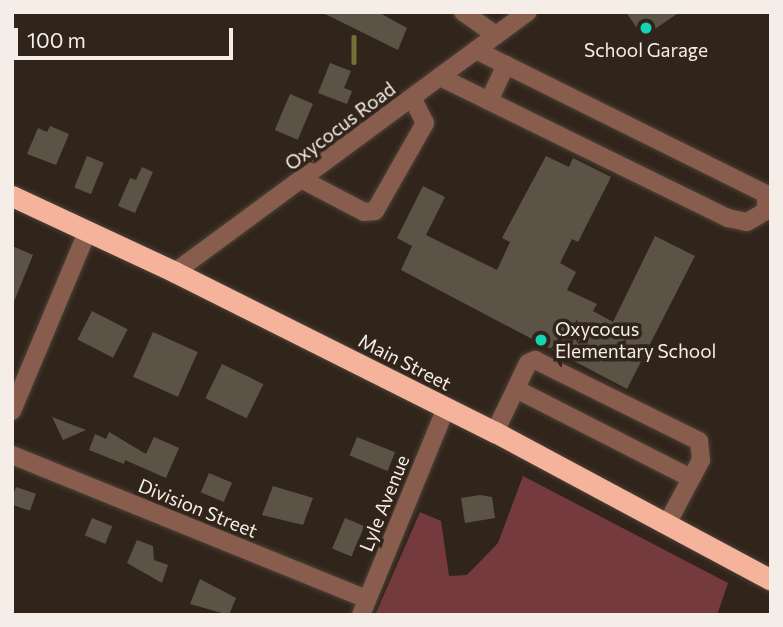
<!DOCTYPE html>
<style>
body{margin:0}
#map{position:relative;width:783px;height:627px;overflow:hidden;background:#31251b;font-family:Commissioner,sans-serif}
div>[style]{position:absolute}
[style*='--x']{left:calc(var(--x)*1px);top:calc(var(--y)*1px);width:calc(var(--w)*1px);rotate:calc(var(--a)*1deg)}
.forest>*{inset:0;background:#743a3e}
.stream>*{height:4.5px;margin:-2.25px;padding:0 2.25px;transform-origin:2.25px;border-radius:2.25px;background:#737236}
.building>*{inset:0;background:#5b5446;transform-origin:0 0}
.roads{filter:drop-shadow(0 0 2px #4c4138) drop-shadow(0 0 2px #4c4138)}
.minor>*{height:18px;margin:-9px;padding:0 9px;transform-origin:9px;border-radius:9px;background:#895d4d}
.highway>*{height:21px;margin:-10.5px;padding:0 10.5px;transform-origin:10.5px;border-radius:10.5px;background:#f5b39c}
.dots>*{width:19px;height:19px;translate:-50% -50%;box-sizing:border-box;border:4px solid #31251b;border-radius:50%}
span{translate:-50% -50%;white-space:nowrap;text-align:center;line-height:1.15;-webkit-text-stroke:7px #31251b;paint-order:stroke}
.poi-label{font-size:19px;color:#f5ede7}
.left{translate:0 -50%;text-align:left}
.street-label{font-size:19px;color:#f5ede7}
.frame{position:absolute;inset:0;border:14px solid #f5ede7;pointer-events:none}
.scale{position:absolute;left:14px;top:28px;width:219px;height:32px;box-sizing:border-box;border:4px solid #f5ede7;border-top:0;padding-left:9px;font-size:21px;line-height:24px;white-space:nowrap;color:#f5ede7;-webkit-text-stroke:5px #31251b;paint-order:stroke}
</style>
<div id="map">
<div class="forest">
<i style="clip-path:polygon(523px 476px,728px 583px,717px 615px,375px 615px,420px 512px,441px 521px,449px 576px,467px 575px,498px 543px)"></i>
</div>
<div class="stream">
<i style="--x:354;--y:37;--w:25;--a:90"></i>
</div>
<div class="building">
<i style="clip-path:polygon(321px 12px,378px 12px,407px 28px,398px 50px)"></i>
<i style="clip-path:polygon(626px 12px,680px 12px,643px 37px)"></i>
<i style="clip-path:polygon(330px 63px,351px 71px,344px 88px,352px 91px,347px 104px,318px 93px)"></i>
<i style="left:290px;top:94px;width:25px;height:39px;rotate:23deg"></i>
<i style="clip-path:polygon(50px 126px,69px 134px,56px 165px,27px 154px,38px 128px,47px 132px)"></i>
<i style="left:87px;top:156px;width:18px;height:34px;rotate:22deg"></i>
<i style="clip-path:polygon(546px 156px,569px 167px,573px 158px,611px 177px,578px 242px,572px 239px,560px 263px,576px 272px,567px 290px,597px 304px,593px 311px,613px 322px,655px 236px,695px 256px,627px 389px,401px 270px,412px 246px,397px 238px,423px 186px,445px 197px,426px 235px,497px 270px,510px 242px,502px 238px)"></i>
<i style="clip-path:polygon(142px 167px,153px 172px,135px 213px,118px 206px,130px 178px,136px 180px)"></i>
<i style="clip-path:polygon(12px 246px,33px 255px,13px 304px,12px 304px)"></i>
<i style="left:92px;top:311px;width:40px;height:32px;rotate:27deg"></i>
<i style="left:153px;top:332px;width:49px;height:49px;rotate:24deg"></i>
<i style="left:222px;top:364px;width:46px;height:38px;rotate:26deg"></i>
<i style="clip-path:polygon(52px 417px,86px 430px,63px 440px)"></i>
<i style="clip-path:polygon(109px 432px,146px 454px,154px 437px,179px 448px,166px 478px,125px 460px,124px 464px,89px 450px,95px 434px,106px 439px)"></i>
<i style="left:357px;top:437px;width:41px;height:20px;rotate:22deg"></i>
<i style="left:209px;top:473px;width:25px;height:21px;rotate:23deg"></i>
<i style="clip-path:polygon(273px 486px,313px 498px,303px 525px,262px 515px)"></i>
<i style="left:16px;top:487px;width:21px;height:18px;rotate:19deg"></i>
<i style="clip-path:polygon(480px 495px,492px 497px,495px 518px,465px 523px,461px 498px)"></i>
<i style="left:92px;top:518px;width:22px;height:19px;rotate:22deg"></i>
<i style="left:345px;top:518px;width:21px;height:33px;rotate:23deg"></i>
<i style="clip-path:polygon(137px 540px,153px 546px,154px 560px,168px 565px,162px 583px,127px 563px)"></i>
<i style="clip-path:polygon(200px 579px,236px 598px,229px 615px,190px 604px)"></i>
</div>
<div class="roads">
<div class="minor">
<i style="--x:463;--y:12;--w:40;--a:34.9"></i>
<i style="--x:440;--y:77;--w:321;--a:26.1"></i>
<i style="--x:728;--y:218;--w:19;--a:12"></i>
<i style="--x:747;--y:222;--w:22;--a:-30"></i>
<i style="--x:766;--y:211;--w:17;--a:-90"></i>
<i style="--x:766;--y:194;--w:324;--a:-153.6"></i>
<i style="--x:489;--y:101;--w:40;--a:-65"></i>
<i style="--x:303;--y:180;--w:69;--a:27.7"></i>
<i style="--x:364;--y:212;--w:11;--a:-5"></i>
<i style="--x:375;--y:211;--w:101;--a:-60.4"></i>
<i style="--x:425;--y:123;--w:28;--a:-117"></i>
<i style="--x:175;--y:272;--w:438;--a:-36.4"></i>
<i style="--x:516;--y:389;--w:196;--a:27"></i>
<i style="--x:12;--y:411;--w:193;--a:-67.2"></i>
<i style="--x:495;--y:432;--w:76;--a:-64.4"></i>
<i style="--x:528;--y:363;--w:8;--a:-23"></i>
<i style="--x:535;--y:360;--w:183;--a:26.3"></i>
<i style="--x:699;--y:441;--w:19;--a:84"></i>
<i style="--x:701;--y:460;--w:72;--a:118"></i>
<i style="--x:12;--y:455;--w:383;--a:22.1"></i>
<i style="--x:361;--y:615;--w:224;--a:-67.7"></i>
</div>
<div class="highway">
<i style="--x:12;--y:196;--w:180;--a:25"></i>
<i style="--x:175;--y:272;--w:358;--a:26.6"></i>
<i style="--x:495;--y:432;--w:313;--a:28.2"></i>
</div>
</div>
<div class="dots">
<i style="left:646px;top:28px;background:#13d5b4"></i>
<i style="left:541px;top:340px;background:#13d5b4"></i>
</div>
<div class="poi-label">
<span style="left:646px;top:50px">School Garage</span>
<span class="left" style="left:555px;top:340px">Oxycocus<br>Elementary School</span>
</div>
<div class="street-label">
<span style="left:340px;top:126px;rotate:-37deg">Oxycocus Road</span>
<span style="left:405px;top:362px;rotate:27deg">Main Street</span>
<span style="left:384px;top:503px;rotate:-68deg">Lyle Avenue</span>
<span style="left:198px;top:508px;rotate:22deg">Division Street</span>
</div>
<div class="frame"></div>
<div class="scale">100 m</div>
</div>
